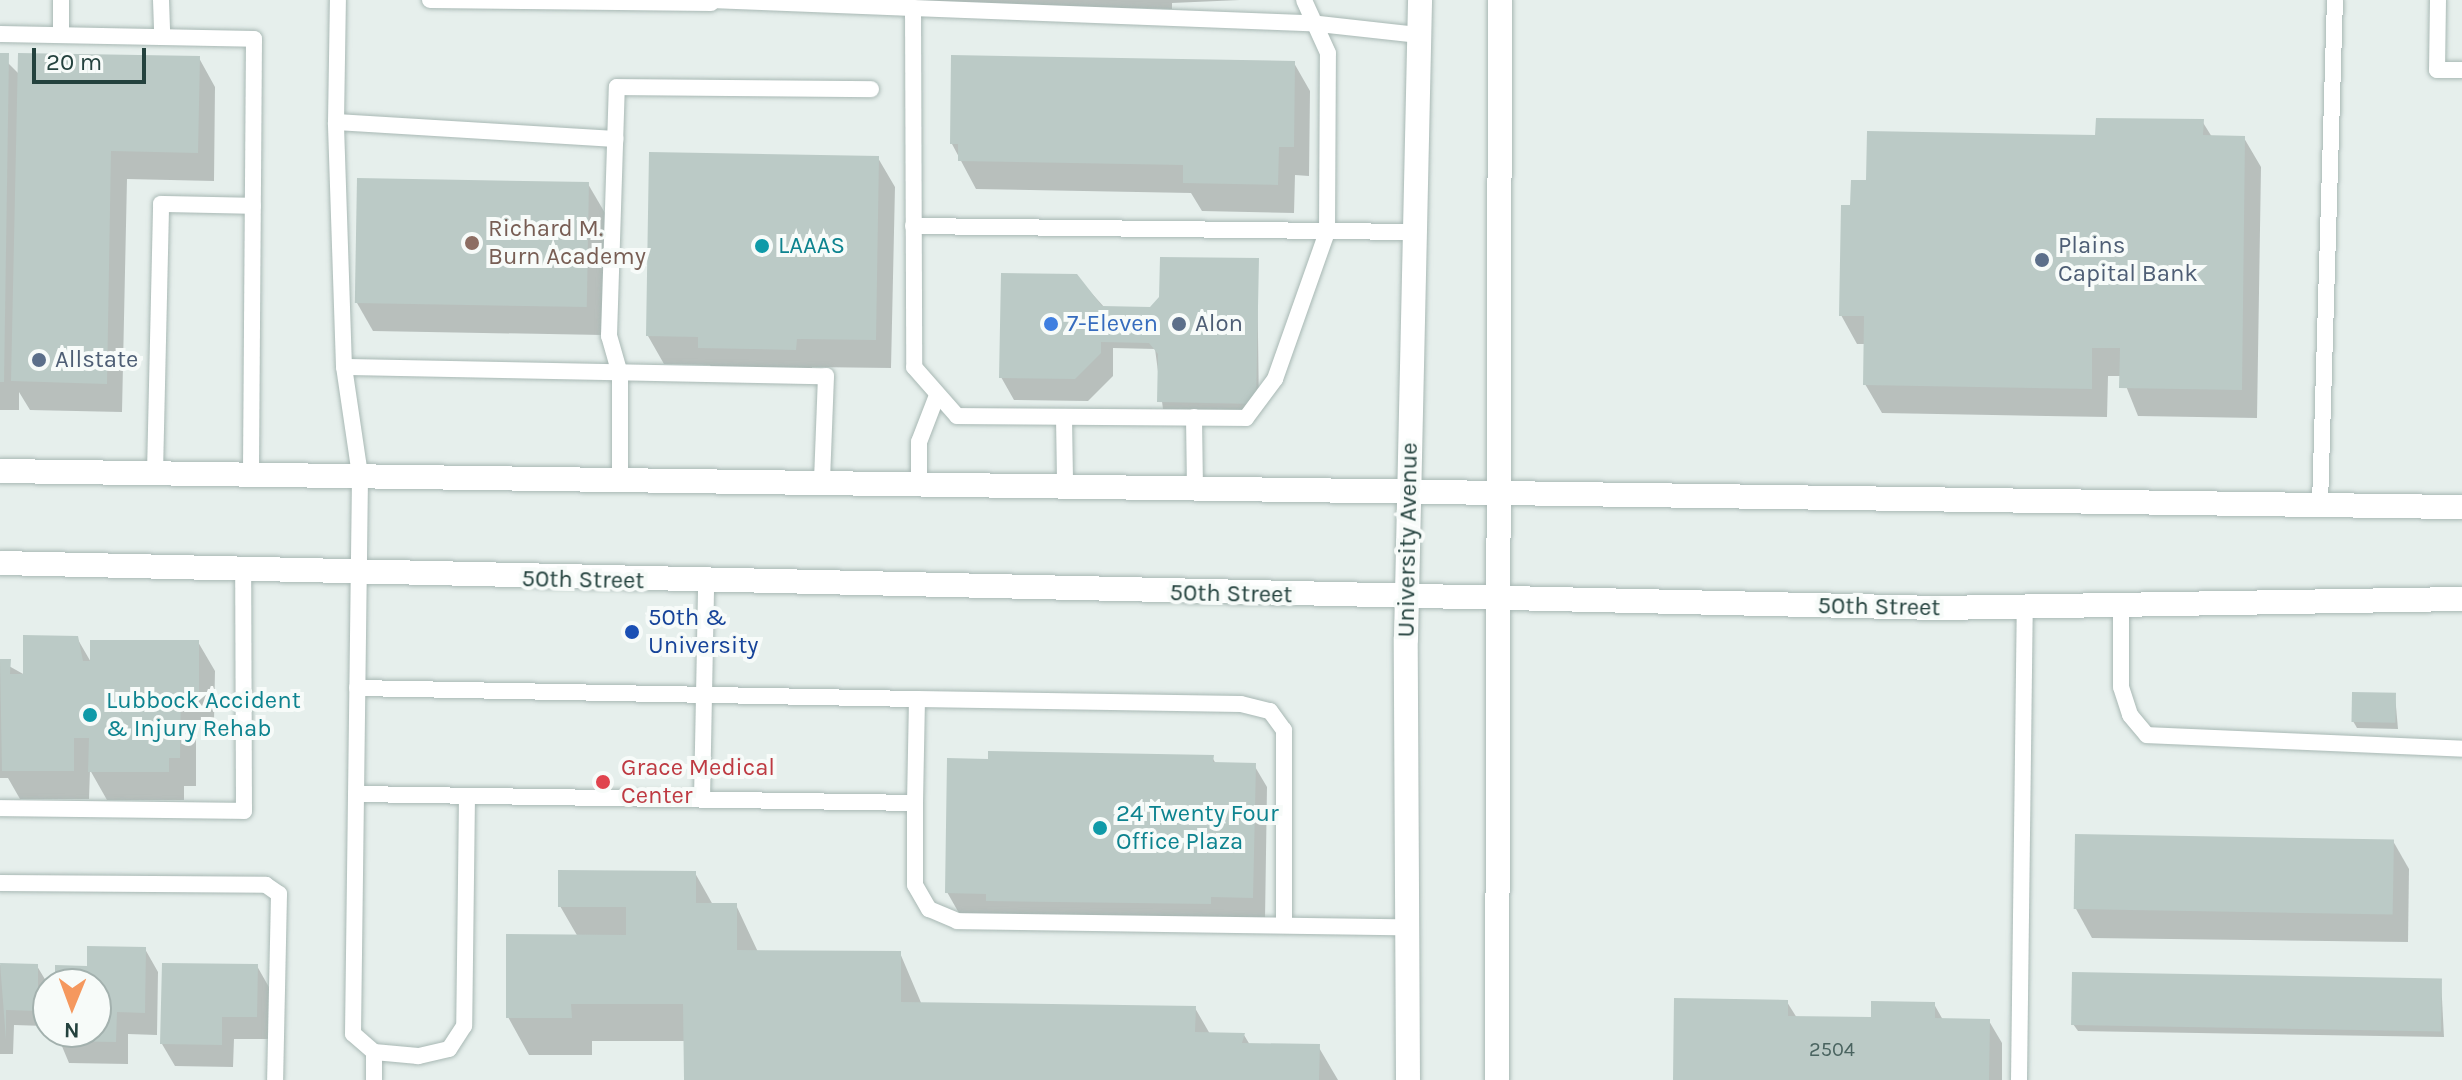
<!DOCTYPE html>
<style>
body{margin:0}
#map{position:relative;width:2462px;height:1080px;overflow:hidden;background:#e6efec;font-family:Karla,sans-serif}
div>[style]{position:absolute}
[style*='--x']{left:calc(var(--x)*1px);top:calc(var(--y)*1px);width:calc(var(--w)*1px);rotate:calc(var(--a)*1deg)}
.shadow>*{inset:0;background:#0003}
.building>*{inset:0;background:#bbcac6;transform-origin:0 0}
.roads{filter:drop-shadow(0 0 2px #a8b8b4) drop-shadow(0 0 2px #a8b8b4)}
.lane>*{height:16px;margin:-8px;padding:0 8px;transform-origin:8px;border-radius:8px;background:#fff}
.secondary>*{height:24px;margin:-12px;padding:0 12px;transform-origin:12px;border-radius:12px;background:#fff}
.dots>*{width:22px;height:22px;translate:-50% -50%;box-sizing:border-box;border:4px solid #f7fbf9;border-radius:50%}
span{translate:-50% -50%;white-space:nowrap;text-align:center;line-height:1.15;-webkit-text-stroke:8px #f7fbf9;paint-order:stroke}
.number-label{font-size:20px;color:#4a6460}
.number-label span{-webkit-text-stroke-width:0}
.education-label{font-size:24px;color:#785e54}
.left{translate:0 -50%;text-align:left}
.culture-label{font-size:24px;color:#0d838f}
.service-label{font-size:24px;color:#4e5e75}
.shop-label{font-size:24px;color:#366cbe}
.street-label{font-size:24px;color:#24423e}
.transit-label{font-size:24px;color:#164399}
.health-label{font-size:24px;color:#be3a42}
.north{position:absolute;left:32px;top:968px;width:80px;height:80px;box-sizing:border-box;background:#f7fbf9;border:2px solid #a3b1ae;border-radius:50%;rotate:181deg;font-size:22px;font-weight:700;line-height:32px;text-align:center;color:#24423e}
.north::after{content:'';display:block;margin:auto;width:28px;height:36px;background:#f5985e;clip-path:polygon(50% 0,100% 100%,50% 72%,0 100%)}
.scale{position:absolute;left:32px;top:48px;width:114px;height:36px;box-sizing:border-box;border:4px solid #24423e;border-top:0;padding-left:10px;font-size:24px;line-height:28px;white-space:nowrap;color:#24423e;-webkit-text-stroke:6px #f7fbf9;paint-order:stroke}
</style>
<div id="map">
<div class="shadow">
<i style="clip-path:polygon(753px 0,1240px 0,1172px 3px,1172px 9px)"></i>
<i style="clip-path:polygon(0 55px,20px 75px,199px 58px,215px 87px,214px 181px,127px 179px,122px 412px,30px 410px,19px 392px,19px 410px,0 410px)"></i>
<i style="clip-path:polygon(1294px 63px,1310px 91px,1309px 176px,1295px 175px,1294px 213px,1202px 211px,1191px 193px,976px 189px,952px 144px)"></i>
<i style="clip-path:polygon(2202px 121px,2212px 137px,2244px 138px,2261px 167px,2257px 418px,2138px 416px,2122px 376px,2108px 376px,2107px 417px,1882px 413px,1865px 384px,1866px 344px,1857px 344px,1841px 315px,1852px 207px,1868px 182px)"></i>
<i style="clip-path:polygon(878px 158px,895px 187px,891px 368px,812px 367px,812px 378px,716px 376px,710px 365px,664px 364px,648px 336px)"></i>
<i style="clip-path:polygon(588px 184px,605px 213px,603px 335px,373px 331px,357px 303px)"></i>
<i style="clip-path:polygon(1257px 260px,1259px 410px,1163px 409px,1155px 349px,1113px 348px,1113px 376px,1088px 401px,1014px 400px,1001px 377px,1076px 276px,1105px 308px,1151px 309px)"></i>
<i style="clip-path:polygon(77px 638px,92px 664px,198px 642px,215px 671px,214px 721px,196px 720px,196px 786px,184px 786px,184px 800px,107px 800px,90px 770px,89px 799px,20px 799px,8px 778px,0 778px,0 661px,25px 675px)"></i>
<i style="clip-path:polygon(2395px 695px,2398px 729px,2357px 728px,2353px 721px)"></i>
<i style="clip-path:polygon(1212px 757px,1216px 764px,1254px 765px,1267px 787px,1265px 920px,960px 915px,947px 892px)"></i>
<i style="clip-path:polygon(2393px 841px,2409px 869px,2408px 942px,2092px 938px,2076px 909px)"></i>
<i style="clip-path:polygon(695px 873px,713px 905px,736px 905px,758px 952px,900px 953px,922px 1005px,1195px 1008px,1210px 1034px,1244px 1035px,1250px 1045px,1318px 1046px,1338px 1080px,686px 1080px,686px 1041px,592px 1041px,592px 1055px,529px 1055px,508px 1017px,578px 937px,560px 906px)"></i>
<i style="clip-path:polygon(145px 949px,158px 972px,157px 1035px,128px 1034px,128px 1064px,69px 1063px,56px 1032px,96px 1032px,96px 984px,57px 984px)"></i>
<i style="clip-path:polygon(0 965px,37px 966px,46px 981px,45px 1026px,14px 1025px,13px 1054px,0 1054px)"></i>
<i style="clip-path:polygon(257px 966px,270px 989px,269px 1039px,234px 1039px,233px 1067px,175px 1066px,162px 1044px)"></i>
<i style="clip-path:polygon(2441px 980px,2444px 1037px,2078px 1031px,2073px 1024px)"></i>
<i style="clip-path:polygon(1787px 1002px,1797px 1018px,1873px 1020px,1934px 1004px,1943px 1020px,1989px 1021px,2002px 1043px,2002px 1080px,1675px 1080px)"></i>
</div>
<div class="building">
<i style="clip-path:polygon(0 53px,9px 53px,4px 382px,0 382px)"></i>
<i style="clip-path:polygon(18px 53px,200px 56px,198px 153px,111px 151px,107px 384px,11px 381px)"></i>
<i style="clip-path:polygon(951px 55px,1295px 61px,1294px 147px,1279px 147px,1278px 185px,1183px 183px,1183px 165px,958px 161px,958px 144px,950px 144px)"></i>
<i style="clip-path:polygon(2096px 118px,2204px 119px,2203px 135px,2245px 136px,2242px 390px,2119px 388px,2120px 348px,2092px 348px,2092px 389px,1863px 385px,1864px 316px,1839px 316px,1841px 205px,1850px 205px,1851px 180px,1866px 180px,1867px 131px,2095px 135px)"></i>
<i style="clip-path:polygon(649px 152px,879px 156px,876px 340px,797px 339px,796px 350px,698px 348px,698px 337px,646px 336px)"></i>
<i style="left:357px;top:178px;width:232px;height:125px;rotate:1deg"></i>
<i style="clip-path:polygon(1160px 257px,1259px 258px,1256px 404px,1157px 402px,1158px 354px,1149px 343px,1101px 342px,1101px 353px,1075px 379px,999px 378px,1001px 273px,1077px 274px,1102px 306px,1150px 307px,1159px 297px)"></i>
<i style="clip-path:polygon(23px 635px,78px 636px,83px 661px,90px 661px,90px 640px,199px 640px,199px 693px,181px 692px,180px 758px,169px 758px,169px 772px,88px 772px,89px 738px,74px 738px,74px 771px,2px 771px,0 659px,11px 659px,10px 674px,23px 674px)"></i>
<i style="left:2352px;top:692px;width:44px;height:30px;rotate:1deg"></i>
<i style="clip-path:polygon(988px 751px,1214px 755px,1213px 762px,1256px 763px,1253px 898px,1211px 897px,1211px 904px,986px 901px,986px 894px,945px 893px,947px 758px,988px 759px)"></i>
<i style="left:2075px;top:834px;width:319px;height:75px;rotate:1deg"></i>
<i style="clip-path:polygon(558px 870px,696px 871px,696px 903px,737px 903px,737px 950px,901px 951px,901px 1002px,1196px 1006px,1195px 1032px,1245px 1033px,1242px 1043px,1320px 1044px,1319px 1080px,684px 1080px,683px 1004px,571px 1004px,572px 1018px,506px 1018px,506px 934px,626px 935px,626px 907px,558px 907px)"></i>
<i style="clip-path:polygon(87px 946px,146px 947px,145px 1013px,117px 1012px,116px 1042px,54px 1041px,54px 1032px,96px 1032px,96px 984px,55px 984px,55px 965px,87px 966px)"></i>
<i style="clip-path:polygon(0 963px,38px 964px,38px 1011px,6px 1010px,6px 1040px)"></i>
<i style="clip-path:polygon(162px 963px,258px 964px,257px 1017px,222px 1017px,222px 1045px,160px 1044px)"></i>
<i style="left:2072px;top:972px;width:370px;height:53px;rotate:1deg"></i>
<i style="clip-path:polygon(1674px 998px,1788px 1000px,1788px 1016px,1871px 1017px,1871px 1001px,1935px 1002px,1935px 1018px,1990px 1019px,1989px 1080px,1673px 1080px)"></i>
</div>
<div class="roads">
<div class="lane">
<i style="--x:61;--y:0;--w:35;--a:90"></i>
<i style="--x:161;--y:0;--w:37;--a:88"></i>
<i style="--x:430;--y:0;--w:281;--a:0.6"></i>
<i style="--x:711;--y:0;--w:202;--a:2.3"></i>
<i style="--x:913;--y:8;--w:359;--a:89.8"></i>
<i style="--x:914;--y:367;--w:65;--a:48.7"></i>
<i style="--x:957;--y:416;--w:289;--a:0.4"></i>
<i style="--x:1246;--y:418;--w:49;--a:-53.4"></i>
<i style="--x:1275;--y:379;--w:156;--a:-70.5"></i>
<i style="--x:1327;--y:232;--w:179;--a:-89.7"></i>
<i style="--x:1328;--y:53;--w:58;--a:-114.4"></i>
<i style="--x:2438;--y:0;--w:70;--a:90.8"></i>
<i style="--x:2437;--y:70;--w:25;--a:0"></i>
<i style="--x:913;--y:8;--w:397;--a:2.2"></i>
<i style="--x:1310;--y:23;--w:110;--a:6.3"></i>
<i style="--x:0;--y:34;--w:254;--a:1.1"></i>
<i style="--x:254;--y:39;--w:435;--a:90.4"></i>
<i style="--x:336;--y:122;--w:122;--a:-89.1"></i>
<i style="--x:913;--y:226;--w:501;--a:0.69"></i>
<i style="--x:344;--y:367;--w:245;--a:-91.9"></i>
<i style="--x:336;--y:122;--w:280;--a:3.5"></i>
<i style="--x:1064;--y:417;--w:66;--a:89.1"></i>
<i style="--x:1194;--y:417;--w:68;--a:89.2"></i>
<i style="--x:155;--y:473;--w:269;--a:-88.7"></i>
<i style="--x:161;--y:204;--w:92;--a:1.2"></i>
<i style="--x:620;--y:478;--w:104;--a:-90"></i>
<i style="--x:620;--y:374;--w:40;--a:-106"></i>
<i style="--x:609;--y:336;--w:249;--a:-88.2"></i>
<i style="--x:617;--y:87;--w:254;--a:0.5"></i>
<i style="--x:919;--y:481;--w:39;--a:-90"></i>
<i style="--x:919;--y:442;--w:47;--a:-68.9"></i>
<i style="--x:2320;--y:504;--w:504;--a:-88.3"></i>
<i style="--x:2121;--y:604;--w:83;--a:90"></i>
<i style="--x:2121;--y:687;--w:29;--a:72"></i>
<i style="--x:2130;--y:715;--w:26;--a:50"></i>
<i style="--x:2147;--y:735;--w:315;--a:2.5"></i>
<i style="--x:357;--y:688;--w:560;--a:1.13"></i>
<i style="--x:356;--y:794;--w:559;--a:0.92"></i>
<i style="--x:915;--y:803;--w:82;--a:90"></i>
<i style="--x:915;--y:885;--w:28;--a:60"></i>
<i style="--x:929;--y:909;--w:30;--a:23"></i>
<i style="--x:957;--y:921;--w:450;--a:0.8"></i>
<i style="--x:467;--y:796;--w:230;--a:90.7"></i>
<i style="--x:464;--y:1026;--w:27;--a:123"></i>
<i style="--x:449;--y:1049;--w:32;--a:167"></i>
<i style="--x:418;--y:1056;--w:44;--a:-174.8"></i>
<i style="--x:374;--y:1052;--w:28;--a:-139"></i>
<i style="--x:353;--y:1034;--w:559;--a:-89.28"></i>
<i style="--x:360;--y:475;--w:109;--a:-98.4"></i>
<i style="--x:344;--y:367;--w:482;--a:1.1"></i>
<i style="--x:826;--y:376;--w:102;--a:92.2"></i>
<i style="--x:702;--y:799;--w:216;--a:-88.9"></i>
<i style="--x:915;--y:803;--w:104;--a:-88.9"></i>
<i style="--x:917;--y:699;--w:324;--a:0.9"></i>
<i style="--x:1241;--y:704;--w:30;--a:14"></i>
<i style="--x:1270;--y:711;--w:24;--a:54"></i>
<i style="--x:1284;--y:730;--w:195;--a:90"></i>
<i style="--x:0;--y:808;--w:244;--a:0.7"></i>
<i style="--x:244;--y:811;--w:241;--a:-90.2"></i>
<i style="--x:0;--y:883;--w:266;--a:0.4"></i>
<i style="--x:266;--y:885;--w:16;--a:35"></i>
<i style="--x:279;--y:894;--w:186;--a:91.2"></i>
<i style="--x:374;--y:1052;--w:28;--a:90"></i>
<i style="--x:2019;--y:1080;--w:474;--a:-89.3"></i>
</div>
<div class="secondary">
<i style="--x:0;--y:471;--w:2462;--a:0.84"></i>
<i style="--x:0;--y:563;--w:1940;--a:1.33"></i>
<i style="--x:1939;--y:608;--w:523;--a:-0.99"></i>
<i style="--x:1408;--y:1080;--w:441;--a:-90.3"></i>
<i style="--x:1406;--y:639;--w:639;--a:-88.74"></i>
<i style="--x:1497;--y:1080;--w:1080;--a:-89.84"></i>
</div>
</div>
<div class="dots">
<i style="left:472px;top:243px;background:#8d6e63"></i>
<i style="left:762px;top:246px;background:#0f9aa8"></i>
<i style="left:2042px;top:260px;background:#5c6f8a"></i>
<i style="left:1051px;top:324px;background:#3f7fe0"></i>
<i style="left:1179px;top:324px;background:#5c6f8a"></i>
<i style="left:39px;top:360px;background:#5c6f8a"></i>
<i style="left:632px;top:632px;background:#1a4fb4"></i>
<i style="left:90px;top:715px;background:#0f9aa8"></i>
<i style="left:603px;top:782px;background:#e0444e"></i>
<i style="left:1100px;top:828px;background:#0f9aa8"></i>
</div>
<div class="number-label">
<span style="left:1832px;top:1049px">2504</span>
</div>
<div class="education-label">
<span class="left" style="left:488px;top:243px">Richard M.<br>Burn Academy</span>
</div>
<div class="culture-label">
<span class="left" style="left:778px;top:246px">LAAAS</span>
<span class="left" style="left:106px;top:715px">Lubbock Accident<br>&amp; Injury Rehab</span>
<span class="left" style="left:1116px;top:828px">24 Twenty Four<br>Office Plaza</span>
</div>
<div class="service-label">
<span class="left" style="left:2058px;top:260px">Plains<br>Capital Bank</span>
<span class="left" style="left:1195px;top:324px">Alon</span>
<span class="left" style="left:55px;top:360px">Allstate</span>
</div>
<div class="shop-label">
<span class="left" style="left:1067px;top:324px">7-Eleven</span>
</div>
<div class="street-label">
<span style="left:1408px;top:540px;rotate:-89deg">University Avenue</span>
<span style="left:583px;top:580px;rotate:1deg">50th Street</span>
<span style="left:1231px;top:594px;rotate:1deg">50th Street</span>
<span style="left:1879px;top:607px;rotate:1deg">50th Street</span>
</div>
<div class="transit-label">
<span class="left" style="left:648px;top:632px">50th &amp;<br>University</span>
</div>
<div class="health-label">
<span class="left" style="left:621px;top:782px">Grace Medical<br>Center</span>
</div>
<div class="north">N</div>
<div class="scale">20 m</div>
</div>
